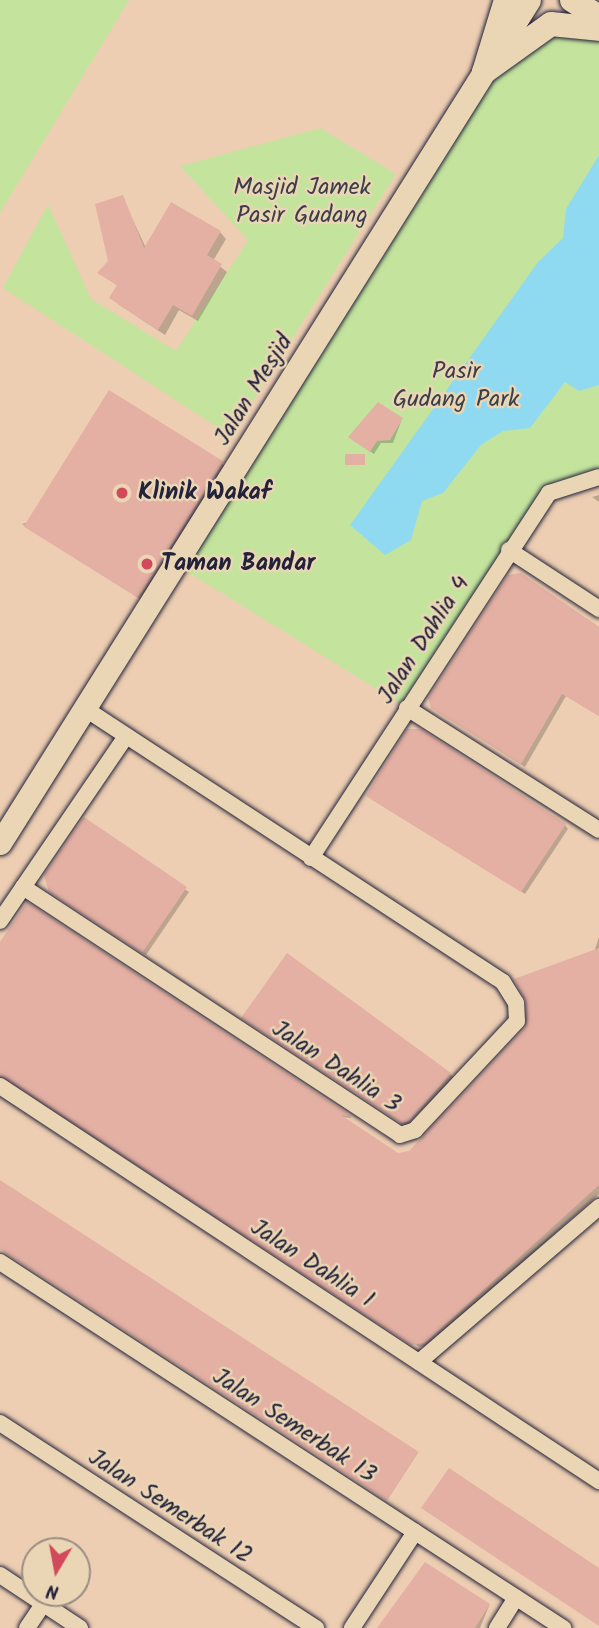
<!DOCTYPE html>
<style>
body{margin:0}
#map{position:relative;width:599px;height:1628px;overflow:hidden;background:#edceb2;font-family:Kalam,sans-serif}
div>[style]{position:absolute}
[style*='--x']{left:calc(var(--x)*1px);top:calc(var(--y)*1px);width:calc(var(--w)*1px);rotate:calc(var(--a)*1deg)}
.green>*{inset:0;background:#c4e49d}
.water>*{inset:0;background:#8fdaf0}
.shadow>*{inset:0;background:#0003;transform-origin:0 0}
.building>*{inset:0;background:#e4b0a3;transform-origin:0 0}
.roads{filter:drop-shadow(0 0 2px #22223b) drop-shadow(0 0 2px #22223b)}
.street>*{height:16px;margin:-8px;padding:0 8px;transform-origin:8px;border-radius:8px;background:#ead5b4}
.secondary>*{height:23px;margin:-11.5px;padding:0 11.5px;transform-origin:11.5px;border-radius:11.5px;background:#ead5b4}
.primary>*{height:24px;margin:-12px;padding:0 12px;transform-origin:12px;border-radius:12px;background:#ead5b4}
.dots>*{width:19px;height:19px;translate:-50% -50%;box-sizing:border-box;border:4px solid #ead5b4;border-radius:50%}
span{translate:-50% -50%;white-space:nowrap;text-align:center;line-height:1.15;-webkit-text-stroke:5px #ead5b4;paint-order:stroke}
.park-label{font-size:24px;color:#3a3f4a}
.street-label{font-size:24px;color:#22223b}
.poi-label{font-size:24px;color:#22223b;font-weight:700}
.left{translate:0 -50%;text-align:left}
.north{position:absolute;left:21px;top:1537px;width:70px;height:70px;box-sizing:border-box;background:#ead5b4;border:2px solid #9a8d84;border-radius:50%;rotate:190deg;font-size:19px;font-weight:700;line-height:28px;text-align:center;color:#22223b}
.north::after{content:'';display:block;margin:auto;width:24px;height:32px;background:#d1495b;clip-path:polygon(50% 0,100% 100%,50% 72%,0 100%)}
</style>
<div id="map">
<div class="green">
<i style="clip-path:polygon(0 0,129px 0,0 213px)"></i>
<i style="clip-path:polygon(599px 29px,599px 474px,558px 486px,407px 708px,175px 564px,484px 72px,537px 30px)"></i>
<i style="clip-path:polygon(320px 128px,396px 174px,231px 436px,3px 288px,48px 204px,91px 299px,176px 351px,248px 240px,180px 166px)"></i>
</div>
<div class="water">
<i style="clip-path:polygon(599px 155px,599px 385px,579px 391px,565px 382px,530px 428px,503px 431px,481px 445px,443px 493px,422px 501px,411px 540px,385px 555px,350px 525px,538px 262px,563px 238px,566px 209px)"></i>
</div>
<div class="shadow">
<i style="clip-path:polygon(122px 197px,146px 248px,220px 232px,226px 239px,213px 261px,227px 272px,198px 321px,179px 310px,165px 335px,118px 304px,118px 286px,99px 273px,110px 261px)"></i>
<i style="clip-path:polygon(402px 419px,393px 443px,381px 443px,374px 454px,353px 440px)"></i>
<i style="clip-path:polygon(222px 463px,229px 471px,145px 602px,22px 524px)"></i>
<i style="clip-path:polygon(599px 495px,599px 502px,592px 497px)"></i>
<i style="clip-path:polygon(521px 575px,599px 627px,599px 716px,566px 696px,525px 767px,436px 711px)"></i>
<i style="clip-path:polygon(371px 799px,565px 825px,568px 829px,525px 894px)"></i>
<i style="clip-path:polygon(84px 820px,189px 892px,146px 955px,55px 895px)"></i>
<i style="clip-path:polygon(28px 905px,352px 1118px,341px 1117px,398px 1155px,410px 1153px,527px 1028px,594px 952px,599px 937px,599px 1194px,429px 1346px,419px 1347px,11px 1080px,0 1081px,0 945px)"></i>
<i style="clip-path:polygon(287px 955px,454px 1077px,406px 1126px,246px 1021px)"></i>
<i style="left:0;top:1182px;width:498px;height:55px;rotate:33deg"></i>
<i style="clip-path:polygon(489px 1606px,480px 1628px,380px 1628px)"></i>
</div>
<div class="building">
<i style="clip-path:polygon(123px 195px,144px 248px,171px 202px,221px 231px,207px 255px,222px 264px,192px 316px,173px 305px,158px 330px,109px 298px,117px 285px,97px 273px,108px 261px,95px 204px)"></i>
<i style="left:109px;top:390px;width:135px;height:161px;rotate:32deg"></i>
<i style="clip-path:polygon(378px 402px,403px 418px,390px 440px,377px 441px,370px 452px,348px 437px)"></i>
<i style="left:345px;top:454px;width:20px;height:11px"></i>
<i style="clip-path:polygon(521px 573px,599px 627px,599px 716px,562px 694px,521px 764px,431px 708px,428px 698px,508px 575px)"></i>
<i style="clip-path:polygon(407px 729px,421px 729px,566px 824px,521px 892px,366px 796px)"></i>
<i style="clip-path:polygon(84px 817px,187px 887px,142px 953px,49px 892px,44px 875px)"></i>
<i style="clip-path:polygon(27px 902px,353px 1117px,341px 1115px,398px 1153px,409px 1151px,525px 1028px,526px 1002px,514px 979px,599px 948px,599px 1185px,425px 1343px,411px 1345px,0 1076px,0 942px)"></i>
<i style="clip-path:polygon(287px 953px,451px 1073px,409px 1121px,402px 1123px,241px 1018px)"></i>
<i style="left:0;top:1180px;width:499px;height:58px;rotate:33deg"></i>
<i style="clip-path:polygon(449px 1468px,599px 1568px,599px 1626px,421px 1508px)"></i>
<i style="clip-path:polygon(425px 1562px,490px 1604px,475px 1628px,377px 1628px)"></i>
</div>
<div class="roads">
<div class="street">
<i style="--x:509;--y:550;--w:108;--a:33.2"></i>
<i style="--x:407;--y:708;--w:227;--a:32.4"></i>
<i style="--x:311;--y:858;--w:436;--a:-56.9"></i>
<i style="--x:549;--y:493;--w:52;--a:-17.7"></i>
<i style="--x:23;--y:887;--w:451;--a:33.3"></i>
<i style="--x:400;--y:1135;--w:16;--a:-18"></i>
<i style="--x:415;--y:1130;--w:149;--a:-46.9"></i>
<i style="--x:517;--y:1021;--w:18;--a:-93"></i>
<i style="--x:516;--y:1003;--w:25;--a:-122"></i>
<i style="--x:503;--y:982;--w:501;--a:-146.82"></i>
<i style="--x:0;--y:921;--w:224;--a:-55.7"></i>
<i style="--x:0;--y:1086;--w:718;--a:33.4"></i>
<i style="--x:0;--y:1262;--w:672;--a:33.03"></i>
<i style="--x:419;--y:1362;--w:238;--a:-40.7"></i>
<i style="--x:0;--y:1423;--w:377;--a:33"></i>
<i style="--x:0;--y:1575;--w:96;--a:33.5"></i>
<i style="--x:27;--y:1628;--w:29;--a:-56"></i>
<i style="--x:352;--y:1628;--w:115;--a:-56.7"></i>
<i style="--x:497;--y:1628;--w:36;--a:-58"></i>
</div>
<div class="secondary">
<i style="--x:0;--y:843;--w:995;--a:-57.89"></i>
</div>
<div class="primary">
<i style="--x:572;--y:0;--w:32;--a:32"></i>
<i style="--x:484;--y:72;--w:82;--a:-35.6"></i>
<i style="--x:551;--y:24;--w:48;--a:5.9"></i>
<i style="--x:484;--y:72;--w:75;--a:-73"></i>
</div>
</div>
<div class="dots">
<i style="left:122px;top:493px;background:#d1495b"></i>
<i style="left:147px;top:564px;background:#d1495b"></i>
</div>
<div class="park-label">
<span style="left:302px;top:202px">Masjid Jamek<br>Pasir Gudang</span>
<span style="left:456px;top:386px">Pasir<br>Gudang Park</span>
</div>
<div class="street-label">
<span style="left:254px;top:390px;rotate:-58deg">Jalan Mesjid</span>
<span style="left:424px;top:640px;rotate:-57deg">Jalan Dahlia 4</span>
<span style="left:336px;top:1067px;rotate:33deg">Jalan Dahlia 3</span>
<span style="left:312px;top:1264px;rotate:33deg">Jalan Dahlia 1</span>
<span style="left:294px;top:1426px;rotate:33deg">Jalan Semerbak 13</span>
<span style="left:170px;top:1507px;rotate:33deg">Jalan Semerbak 12</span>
</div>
<div class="poi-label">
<span class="left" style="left:138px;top:493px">Klinik Wakaf</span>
<span class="left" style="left:161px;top:564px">Taman Bandar</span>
</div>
<div class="north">N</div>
</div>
